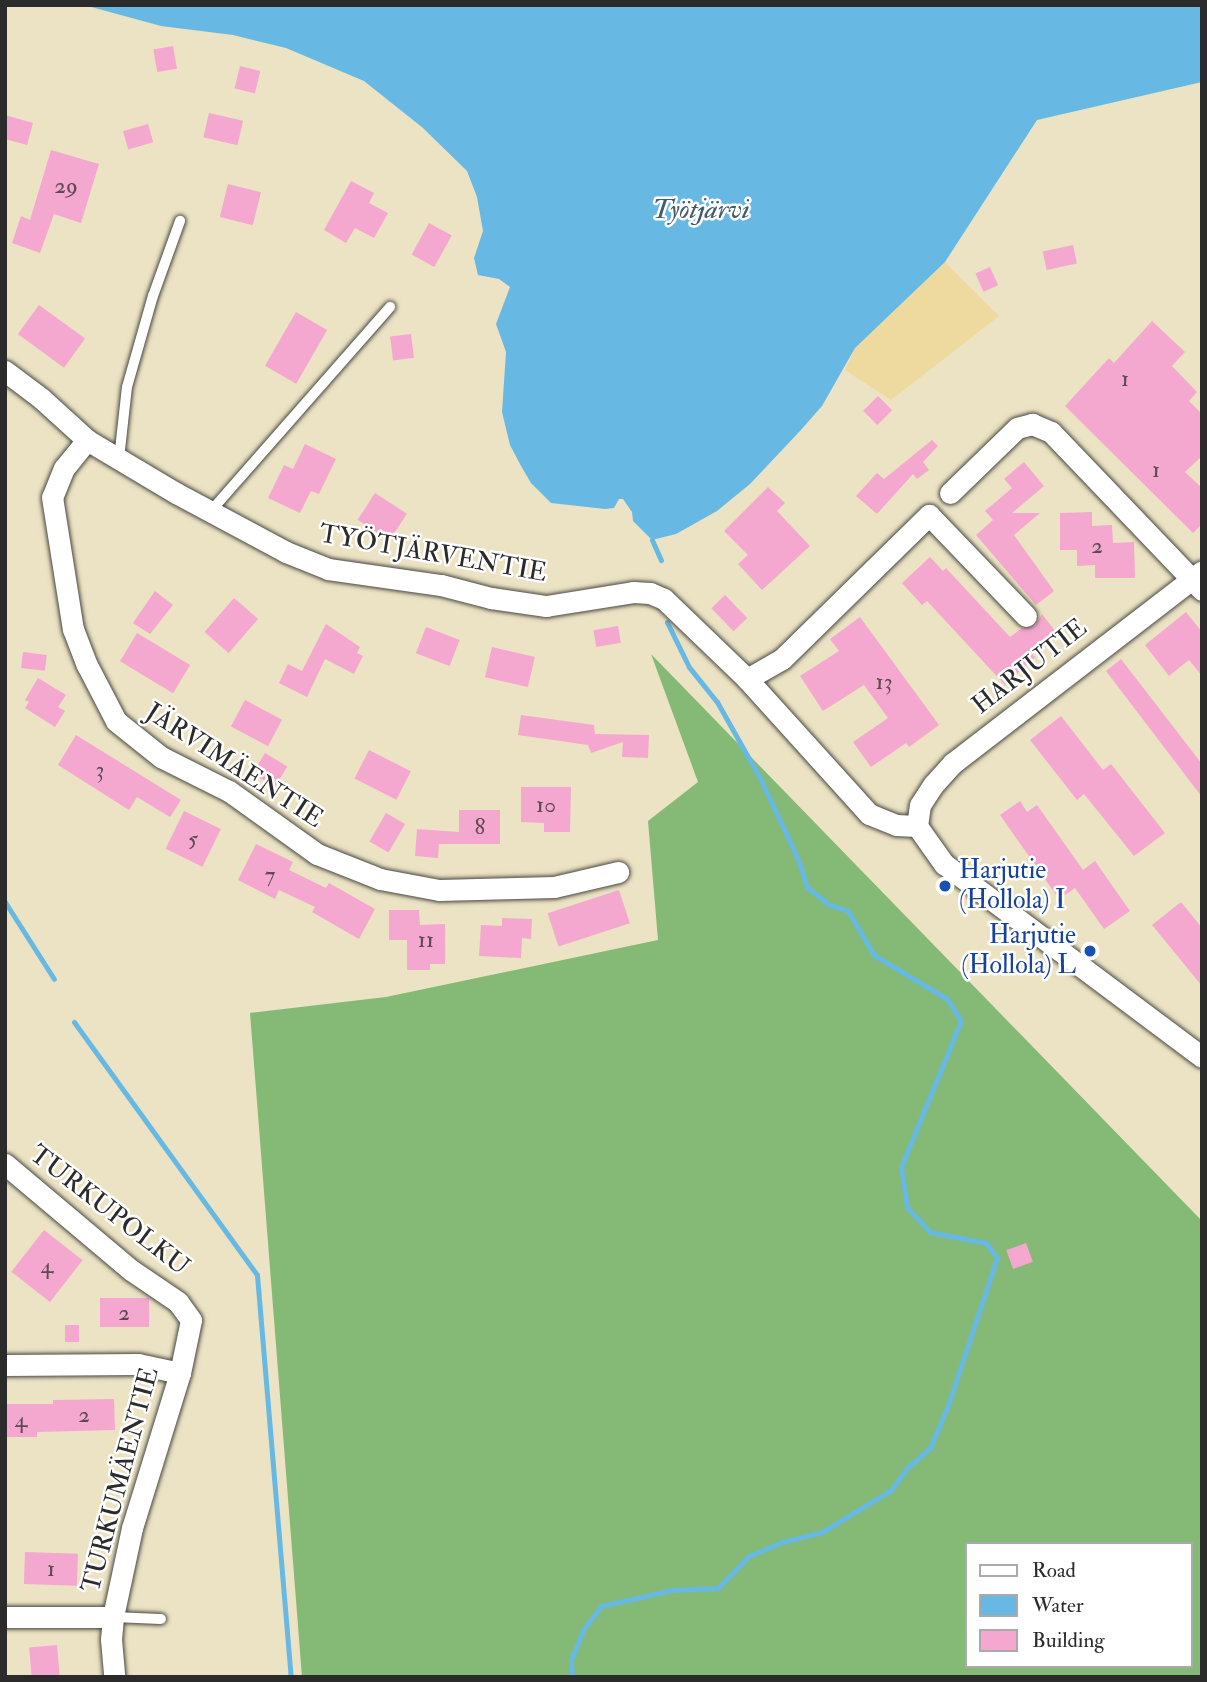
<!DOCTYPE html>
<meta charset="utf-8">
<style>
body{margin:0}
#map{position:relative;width:1207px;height:1682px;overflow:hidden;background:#ebe3c3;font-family:"IM FELL Double Pica",serif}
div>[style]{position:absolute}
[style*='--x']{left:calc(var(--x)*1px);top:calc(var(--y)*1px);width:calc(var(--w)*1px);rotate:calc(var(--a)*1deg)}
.forest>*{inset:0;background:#84ba76}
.sand>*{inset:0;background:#eeda9e}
.water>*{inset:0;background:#67b9e3}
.stream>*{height:5px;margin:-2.5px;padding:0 2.5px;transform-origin:2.5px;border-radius:2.5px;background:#67b9e3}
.building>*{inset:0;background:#f4a8cf;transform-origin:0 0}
.roads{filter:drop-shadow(0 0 2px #484742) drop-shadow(0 0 2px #484742)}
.lane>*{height:10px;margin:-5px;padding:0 5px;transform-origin:5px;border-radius:5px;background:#fff}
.street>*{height:21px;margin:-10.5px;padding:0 10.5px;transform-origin:10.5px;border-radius:10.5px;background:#fff}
.dots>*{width:19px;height:19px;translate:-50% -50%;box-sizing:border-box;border:4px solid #fff;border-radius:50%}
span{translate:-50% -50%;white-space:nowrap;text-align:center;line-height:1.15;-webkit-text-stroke:5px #fff;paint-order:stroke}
.number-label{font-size:23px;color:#5d4a54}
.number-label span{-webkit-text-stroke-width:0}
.street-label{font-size:26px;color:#2b2b2b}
.transit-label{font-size:26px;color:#164399}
.left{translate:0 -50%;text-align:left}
.right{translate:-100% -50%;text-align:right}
.water-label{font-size:28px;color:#405d6b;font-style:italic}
.frame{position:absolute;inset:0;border:7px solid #2b2b2b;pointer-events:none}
.legend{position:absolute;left:965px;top:1542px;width:228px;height:126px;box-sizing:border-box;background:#fff;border:2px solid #aaa;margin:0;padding:9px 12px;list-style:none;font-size:21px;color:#2b2b2b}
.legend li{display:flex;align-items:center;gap:14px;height:35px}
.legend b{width:35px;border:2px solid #aaa}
</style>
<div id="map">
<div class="forest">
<i style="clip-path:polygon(evenodd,651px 654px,1202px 1221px,1202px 1677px,302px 1677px,250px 1013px,386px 997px,658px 940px,648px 821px,698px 782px,651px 654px,967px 1544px,1191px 1544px,1191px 1666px,967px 1666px,967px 1544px)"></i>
</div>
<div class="sand">
<i style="clip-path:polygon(945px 262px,999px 316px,891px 400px,845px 370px,855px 348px)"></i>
</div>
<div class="water">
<i style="clip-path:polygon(84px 5px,1202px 5px,1202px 82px,1037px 120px,945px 262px,855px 348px,822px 406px,800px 431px,750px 484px,717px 511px,676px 534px,652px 540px,633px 521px,632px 512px,623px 499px,619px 499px,614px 508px,605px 509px,551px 503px,531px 483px,521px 466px,510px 445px,502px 412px,506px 352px,496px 324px,510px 287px,499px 279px,478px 275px,474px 258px,483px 231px,477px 197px,467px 171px,423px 128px,364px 81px,286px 48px,233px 35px,161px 26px)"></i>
</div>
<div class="stream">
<i style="--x:652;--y:540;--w:22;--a:66"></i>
<i style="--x:5;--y:902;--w:91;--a:57.5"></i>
<i style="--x:74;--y:1022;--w:312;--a:54.1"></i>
<i style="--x:257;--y:1275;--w:403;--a:85.2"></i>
<i style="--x:572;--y:1677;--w:17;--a:-93"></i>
<i style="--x:571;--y:1660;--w:32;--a:-68"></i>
<i style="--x:583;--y:1630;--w:30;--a:-53"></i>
<i style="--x:601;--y:1606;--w:73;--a:-12.7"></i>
<i style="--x:672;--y:1590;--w:46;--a:-2.5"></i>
<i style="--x:718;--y:1588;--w:45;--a:-45.9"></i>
<i style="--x:749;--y:1556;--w:36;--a:-23"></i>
<i style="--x:782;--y:1542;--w:41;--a:-14"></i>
<i style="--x:822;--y:1532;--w:81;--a:-31.3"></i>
<i style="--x:891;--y:1490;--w:27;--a:-54"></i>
<i style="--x:907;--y:1468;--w:30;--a:-41"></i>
<i style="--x:930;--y:1448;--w:47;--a:-67.3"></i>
<i style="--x:948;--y:1405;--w:155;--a:-71.6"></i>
<i style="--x:997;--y:1258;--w:19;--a:-126"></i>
<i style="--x:986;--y:1243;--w:57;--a:-168.9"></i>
<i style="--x:930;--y:1232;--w:34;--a:-133"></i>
<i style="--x:907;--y:1207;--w:40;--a:-98.5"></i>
<i style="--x:901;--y:1167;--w:158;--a:-67.7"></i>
<i style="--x:961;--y:1021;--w:26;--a:-122"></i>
<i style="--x:947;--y:999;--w:85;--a:-148.9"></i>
<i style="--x:874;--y:955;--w:51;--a:-120.6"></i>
<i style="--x:848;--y:911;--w:21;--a:-161"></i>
<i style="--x:828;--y:904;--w:27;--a:-141"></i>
<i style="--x:807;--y:887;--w:29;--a:-108"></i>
<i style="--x:798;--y:859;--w:87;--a:-115.1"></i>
<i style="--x:761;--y:780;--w:90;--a:-119.4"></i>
<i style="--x:717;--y:702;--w:45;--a:-128.7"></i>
<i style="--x:689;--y:667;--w:50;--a:-116.1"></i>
</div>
<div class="building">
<i style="left:173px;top:46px;width:23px;height:20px;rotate:80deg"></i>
<i style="left:240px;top:66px;width:21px;height:23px;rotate:14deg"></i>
<i style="left:209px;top:113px;width:35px;height:25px;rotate:13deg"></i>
<i style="clip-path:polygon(5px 115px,33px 123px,27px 145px,5px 139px)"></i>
<i style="left:148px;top:124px;width:19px;height:26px;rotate:74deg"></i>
<i style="clip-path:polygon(51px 150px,99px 164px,81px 223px,54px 214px,40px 253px,12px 243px,21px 216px,30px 220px)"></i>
<i style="clip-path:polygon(351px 181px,374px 193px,369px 203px,388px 213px,374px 238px,355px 228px,346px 243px,324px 230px)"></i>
<i style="left:228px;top:184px;width:34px;height:34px;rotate:14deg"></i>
<i style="left:429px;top:223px;width:26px;height:36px;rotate:29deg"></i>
<i style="left:1073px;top:245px;width:19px;height:31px;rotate:78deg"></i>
<i style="left:990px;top:267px;width:20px;height:16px;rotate:66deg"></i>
<i style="left:39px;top:305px;width:57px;height:36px;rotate:36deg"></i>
<i style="left:296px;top:312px;width:36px;height:62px;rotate:30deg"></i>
<i style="clip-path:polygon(1152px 321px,1185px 352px,1172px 366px,1197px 392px,1189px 401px,1202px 414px,1202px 456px,1185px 472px,1202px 488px,1202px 524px,1193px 533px,1065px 406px,1109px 358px,1114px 363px)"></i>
<i style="left:411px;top:334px;width:24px;height:21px;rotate:83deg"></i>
<i style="left:878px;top:396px;width:20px;height:21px;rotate:45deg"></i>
<i style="clip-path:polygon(932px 440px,938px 446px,923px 462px,929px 470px,917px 479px,913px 474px,877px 514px,856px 496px,877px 473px,884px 479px)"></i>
<i style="clip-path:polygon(305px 444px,336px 459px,319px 494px,311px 491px,300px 513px,268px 498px,284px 465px,293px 469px)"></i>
<i style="clip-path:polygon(1024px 462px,1044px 486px,1012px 513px,1040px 513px,1014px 535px,1054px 591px,1036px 605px,976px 535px,993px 520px,985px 511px,1012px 488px,1004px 479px)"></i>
<i style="clip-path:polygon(768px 487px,785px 503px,777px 511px,810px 546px,762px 590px,738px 564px,748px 555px,724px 531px)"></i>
<i style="left:375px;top:493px;width:38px;height:32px;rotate:33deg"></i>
<i style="clip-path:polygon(1092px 512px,1092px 526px,1112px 525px,1113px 543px,1134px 542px,1135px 578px,1095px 578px,1095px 565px,1077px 566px,1077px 550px,1060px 550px,1060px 513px)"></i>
<i style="clip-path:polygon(930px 557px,943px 571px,946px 568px,1010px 637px,1022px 628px,1035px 626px,1042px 614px,1056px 632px,1030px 651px,1035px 657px,1005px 685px,927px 601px,922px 605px,902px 583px)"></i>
<i style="clip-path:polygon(155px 591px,173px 605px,150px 634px,133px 623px)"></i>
<i style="left:725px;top:595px;width:32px;height:19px;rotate:46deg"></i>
<i style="left:234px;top:598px;width:32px;height:45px;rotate:41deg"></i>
<i style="clip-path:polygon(1186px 612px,1202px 632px,1202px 676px,1189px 660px,1169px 676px,1145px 645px)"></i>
<i style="clip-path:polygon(860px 617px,939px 725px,909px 747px,906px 743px,871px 767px,853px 742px,888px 718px,864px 685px,823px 711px,800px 676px,839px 651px,830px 639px)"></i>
<i style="clip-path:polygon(326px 624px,360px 647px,357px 653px,363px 656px,354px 674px,325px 659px,307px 697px,279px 683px,288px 664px,302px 671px)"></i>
<i style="left:618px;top:626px;width:17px;height:25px;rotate:80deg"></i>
<i style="left:426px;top:627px;width:36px;height:28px;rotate:21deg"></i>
<i style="left:137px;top:633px;width:62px;height:33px;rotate:31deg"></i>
<i style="left:492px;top:647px;width:44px;height:31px;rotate:13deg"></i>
<i style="left:23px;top:652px;width:24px;height:16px;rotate:7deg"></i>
<i style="clip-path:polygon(1121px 659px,1202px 764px,1202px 797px,1106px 671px)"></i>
<i style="clip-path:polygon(38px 678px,66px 695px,58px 707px,65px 711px,55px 727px,25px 708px,29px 702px,25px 700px)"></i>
<i style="left:245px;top:700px;width:42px;height:30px;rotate:28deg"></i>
<i style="clip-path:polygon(521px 715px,594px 725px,595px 734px,649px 735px,648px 758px,622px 757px,623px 742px,591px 753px,588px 745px,518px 735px)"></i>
<i style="clip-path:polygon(1061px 716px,1103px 770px,1111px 764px,1165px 833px,1134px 856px,1084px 794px,1077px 800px,1030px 740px)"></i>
<i style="clip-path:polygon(76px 735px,181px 800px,170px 817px,137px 797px,129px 810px,58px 765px)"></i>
<i style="left:369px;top:750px;width:47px;height:32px;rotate:27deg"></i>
<i style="left:265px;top:753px;width:26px;height:24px;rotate:31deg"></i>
<i style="clip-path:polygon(521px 787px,571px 787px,570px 832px,544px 832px,544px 823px,521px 822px)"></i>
<i style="clip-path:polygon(1020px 801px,1027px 812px,1037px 805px,1083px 870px,1095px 861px,1130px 911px,1104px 929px,1075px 888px,1059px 899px,1000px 815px)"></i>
<i style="clip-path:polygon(459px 810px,500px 810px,500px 844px,439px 844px,438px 858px,415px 856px,417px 829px,459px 832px)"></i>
<i style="left:184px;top:811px;width:41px;height:42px;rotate:26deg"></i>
<i style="left:386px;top:813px;width:22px;height:33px;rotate:30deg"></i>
<i style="clip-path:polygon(256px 844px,293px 862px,289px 870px,326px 888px,329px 883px,375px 909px,359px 939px,312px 912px,315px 907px,279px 890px,275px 899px,238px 880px)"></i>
<i style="left:619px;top:890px;width:35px;height:75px;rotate:72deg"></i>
<i style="clip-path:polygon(1181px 902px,1202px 928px,1202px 986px,1152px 925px)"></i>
<i style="clip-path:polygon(389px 910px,419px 910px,420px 925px,445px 924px,445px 964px,430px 964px,430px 970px,407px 970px,407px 940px,389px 940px)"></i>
<i style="clip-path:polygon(502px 918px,532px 919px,531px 939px,522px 938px,521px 958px,479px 956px,481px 925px,502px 926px)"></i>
<i style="left:44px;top:1230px;width:49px;height:53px;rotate:38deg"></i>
<i style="left:1026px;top:1243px;width:20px;height:21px;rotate:70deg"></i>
<i style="left:100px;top:1298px;width:49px;height:29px"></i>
<i style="left:65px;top:1325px;width:14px;height:17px"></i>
<i style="clip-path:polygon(114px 1399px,115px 1430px,37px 1432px,37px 1437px,5px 1437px,5px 1404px,53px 1404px,53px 1400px)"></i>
<i style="left:25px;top:1552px;width:53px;height:32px;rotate:2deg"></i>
<i style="left:57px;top:1645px;width:32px;height:28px;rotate:85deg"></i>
</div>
<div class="roads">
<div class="lane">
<i style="--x:119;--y:459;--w:72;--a:-83.7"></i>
<i style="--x:127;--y:387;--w:95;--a:-74.1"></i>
<i style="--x:153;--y:296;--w:80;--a:-70.2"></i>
<i style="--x:210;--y:512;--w:273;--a:-48.7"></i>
<i style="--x:113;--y:1617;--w:48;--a:2.4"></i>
</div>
<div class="street">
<i style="--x:5;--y:371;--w:46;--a:37.1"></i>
<i style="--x:42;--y:399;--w:61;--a:42.3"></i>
<i style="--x:87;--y:440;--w:104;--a:30.8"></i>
<i style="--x:176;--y:493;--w:125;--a:28.2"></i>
<i style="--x:286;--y:552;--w:45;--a:22"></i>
<i style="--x:328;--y:569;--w:114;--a:8.1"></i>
<i style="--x:441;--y:585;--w:52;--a:14.6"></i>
<i style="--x:491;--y:598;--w:56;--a:8.3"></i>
<i style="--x:546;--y:606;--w:88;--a:-9.1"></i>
<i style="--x:633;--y:592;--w:17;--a:3"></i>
<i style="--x:650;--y:593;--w:15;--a:23"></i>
<i style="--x:664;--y:599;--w:115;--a:43.9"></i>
<i style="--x:747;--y:679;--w:182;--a:47.9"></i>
<i style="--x:869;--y:814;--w:29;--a:22"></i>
<i style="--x:896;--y:825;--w:21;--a:3"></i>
<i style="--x:87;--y:440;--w:36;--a:129"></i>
<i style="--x:64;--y:468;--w:31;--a:112"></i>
<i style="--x:52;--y:497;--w:134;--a:81"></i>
<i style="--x:73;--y:629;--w:39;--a:69"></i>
<i style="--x:87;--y:665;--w:63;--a:62.6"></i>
<i style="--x:116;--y:721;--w:58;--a:38.7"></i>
<i style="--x:161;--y:757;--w:76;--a:26.6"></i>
<i style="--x:229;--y:791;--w:108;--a:35.6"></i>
<i style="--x:317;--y:854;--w:68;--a:21.6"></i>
<i style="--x:380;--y:879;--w:60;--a:10.6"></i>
<i style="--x:439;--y:890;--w:115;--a:-1.5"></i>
<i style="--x:554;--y:887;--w:66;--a:-13.2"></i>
<i style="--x:950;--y:493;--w:93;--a:-44.1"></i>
<i style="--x:1017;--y:428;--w:16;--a:-15"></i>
<i style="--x:1032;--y:424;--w:21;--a:23"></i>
<i style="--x:1051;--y:432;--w:219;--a:46.3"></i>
<i style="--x:747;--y:679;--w:40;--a:-29.7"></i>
<i style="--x:782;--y:659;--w:206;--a:-44.4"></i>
<i style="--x:929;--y:515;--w:140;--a:46.2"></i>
<i style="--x:917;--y:826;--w:21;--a:-82"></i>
<i style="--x:920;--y:805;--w:24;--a:-57"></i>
<i style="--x:933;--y:785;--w:30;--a:-48"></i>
<i style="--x:953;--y:763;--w:314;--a:-37.6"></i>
<i style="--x:917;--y:826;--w:47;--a:54.6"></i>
<i style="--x:944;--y:864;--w:322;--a:36.8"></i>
<i style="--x:5;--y:1164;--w:165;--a:40.1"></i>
<i style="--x:131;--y:1270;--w:57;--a:34.2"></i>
<i style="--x:178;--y:1302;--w:22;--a:54"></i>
<i style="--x:191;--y:1320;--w:54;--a:101.7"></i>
<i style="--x:180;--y:1373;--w:162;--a:107.2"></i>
<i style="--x:132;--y:1528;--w:91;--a:102.1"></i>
<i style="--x:113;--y:1617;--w:22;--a:95"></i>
<i style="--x:111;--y:1639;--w:38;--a:85"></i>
<i style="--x:5;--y:1365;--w:133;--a:-0.4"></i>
<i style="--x:138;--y:1364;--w:43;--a:12.1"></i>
<i style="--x:5;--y:1617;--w:108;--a:0"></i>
</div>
</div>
<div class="dots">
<i style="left:945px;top:886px;background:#1a4fb4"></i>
<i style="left:1090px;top:951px;background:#1a4fb4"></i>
</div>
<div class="number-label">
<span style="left:66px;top:186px">29</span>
<span style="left:1125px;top:379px">1</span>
<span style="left:1156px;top:470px">1</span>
<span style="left:1097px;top:546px">2</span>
<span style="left:884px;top:682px">13</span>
<span style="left:100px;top:770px">3</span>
<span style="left:546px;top:805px">10</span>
<span style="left:480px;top:827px">8</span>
<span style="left:193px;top:839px">5</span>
<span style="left:270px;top:875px">7</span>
<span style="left:426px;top:940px">11</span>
<span style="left:47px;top:1266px">4</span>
<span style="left:124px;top:1313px">2</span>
<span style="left:84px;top:1415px">2</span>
<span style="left:21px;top:1420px">4</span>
<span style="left:51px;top:1569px">1</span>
</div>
<div class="street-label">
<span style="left:433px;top:554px;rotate:10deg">TYÖTJÄRVENTIE</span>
<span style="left:1030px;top:667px;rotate:-38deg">HARJUTIE</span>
<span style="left:234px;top:766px;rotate:33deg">JÄRVIMÄENTIE</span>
<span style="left:109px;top:1211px;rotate:38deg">TURKUPOLKU</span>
<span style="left:121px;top:1480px;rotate:-75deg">TURKUMÄENTIE</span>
</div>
<div class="transit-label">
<span class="left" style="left:959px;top:886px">Harjutie<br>(Hollola) I</span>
<span class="right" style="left:1076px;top:951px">Harjutie<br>(Hollola) L</span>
</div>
<div class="water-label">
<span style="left:701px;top:210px">Työtjärvi</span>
</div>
<div class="frame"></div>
<ul class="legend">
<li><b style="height:9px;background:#fff"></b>Road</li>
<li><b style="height:19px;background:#67b9e3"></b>Water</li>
<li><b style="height:19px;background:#f4a8cf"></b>Building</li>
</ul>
</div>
